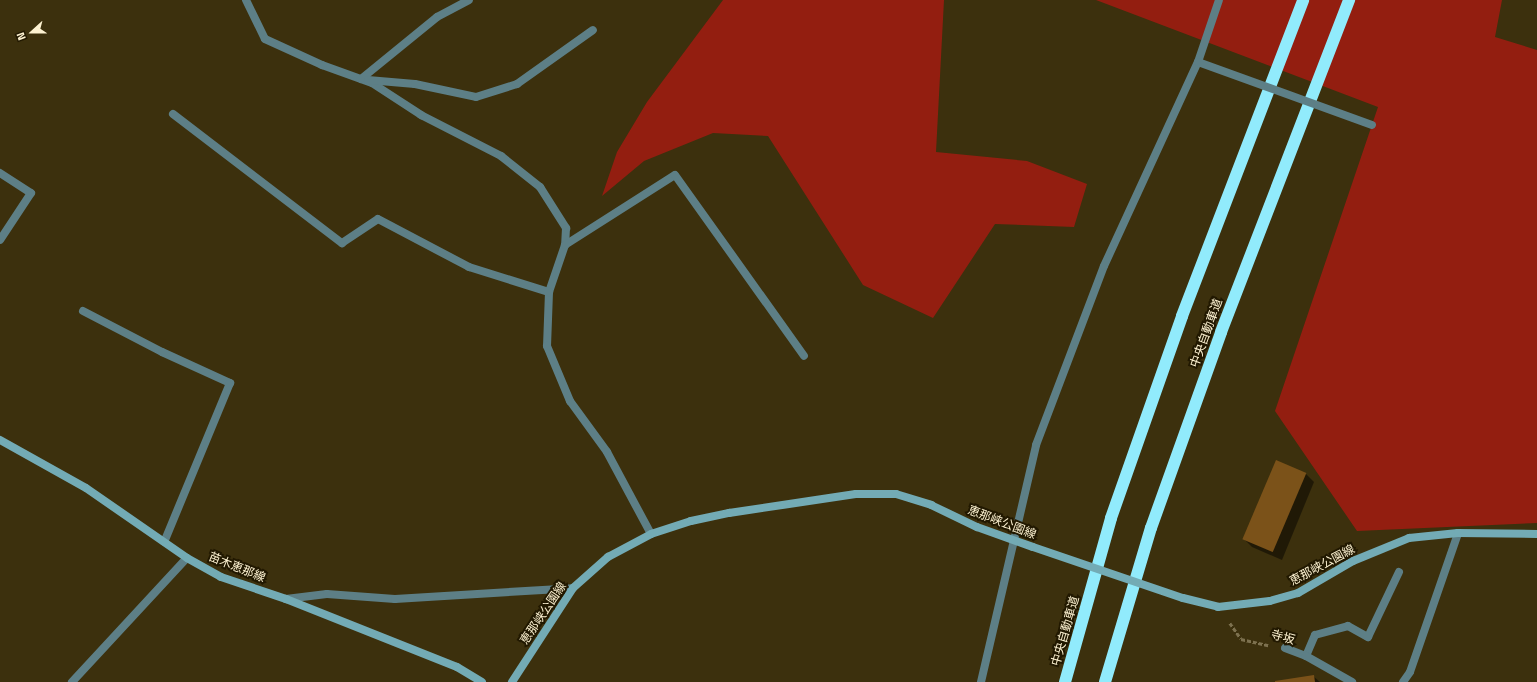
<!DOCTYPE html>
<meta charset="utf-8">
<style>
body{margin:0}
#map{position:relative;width:1537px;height:682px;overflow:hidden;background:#3c300d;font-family:"Titillium Web","Noto Sans JP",sans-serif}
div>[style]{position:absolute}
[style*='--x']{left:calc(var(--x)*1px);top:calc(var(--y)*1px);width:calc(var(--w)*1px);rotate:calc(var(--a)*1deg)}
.green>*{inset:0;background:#931e10}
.shadow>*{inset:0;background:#0007}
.building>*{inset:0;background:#7b5219;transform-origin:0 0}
.path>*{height:2.5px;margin-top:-1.25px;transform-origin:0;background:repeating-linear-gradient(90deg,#7d714f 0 4px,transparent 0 6px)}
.pedestrian>*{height:8px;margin:-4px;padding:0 4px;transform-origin:4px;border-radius:4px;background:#5d7f86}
.minor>*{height:8px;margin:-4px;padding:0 4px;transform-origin:4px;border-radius:4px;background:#5d7f86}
.secondary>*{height:8px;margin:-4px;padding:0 4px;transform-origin:4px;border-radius:4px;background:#73abb5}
.motorway>*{height:12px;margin:-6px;padding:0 6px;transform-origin:6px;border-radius:6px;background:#91ebfc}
.minor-bridge>*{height:8px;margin:-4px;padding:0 4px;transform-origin:4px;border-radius:4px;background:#5d7f86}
.secondary-bridge>*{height:8px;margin:-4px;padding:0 4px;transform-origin:4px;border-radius:4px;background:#73abb5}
span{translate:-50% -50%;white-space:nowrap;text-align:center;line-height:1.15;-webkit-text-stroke:4px #211800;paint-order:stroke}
.street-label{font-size:12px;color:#fdf2d1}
.north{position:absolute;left:12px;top:12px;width:40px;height:40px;-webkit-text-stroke:3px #211800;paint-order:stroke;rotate:249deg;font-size:11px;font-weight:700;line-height:16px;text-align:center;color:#fdf2d1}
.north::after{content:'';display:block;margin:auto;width:14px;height:18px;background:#fdf2d1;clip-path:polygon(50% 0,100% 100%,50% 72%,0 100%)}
</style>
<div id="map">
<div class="green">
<i style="clip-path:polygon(723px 0,944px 0,936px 152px,1027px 161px,1087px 184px,1074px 227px,995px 224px,933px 318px,863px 285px,768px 136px,713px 133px,644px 161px,602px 196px,617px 152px,647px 102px)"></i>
<i style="clip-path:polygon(1096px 0,1502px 0,1495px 37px,1537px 50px,1537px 523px,1357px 531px,1275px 411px,1378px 107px)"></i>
</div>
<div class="shadow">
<i style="clip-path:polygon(1277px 461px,1306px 474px,1314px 482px,1282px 560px,1252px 547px,1244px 539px)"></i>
<i style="clip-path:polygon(1313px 676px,1320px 682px,1276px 682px)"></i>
</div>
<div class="building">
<i style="left:1276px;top:460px;width:33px;height:86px;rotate:23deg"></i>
<i style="clip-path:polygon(1314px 675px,1315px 682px,1275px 682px,1275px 681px)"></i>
</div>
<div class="path">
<i style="--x:1230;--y:623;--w:19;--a:55"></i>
<i style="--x:1241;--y:639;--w:28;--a:13"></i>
</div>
<div class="pedestrian">
<i style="--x:1306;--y:656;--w:23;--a:-67"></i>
<i style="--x:1315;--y:635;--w:34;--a:-15"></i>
<i style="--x:1348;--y:626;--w:23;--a:29"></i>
<i style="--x:1368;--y:637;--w:72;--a:-64.5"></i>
</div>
<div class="minor">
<i style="--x:246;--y:0;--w:43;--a:64"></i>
<i style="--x:265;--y:39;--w:63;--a:24.5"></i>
<i style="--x:322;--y:65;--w:53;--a:19.8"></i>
<i style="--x:372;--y:83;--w:59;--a:33.1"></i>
<i style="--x:421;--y:115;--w:90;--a:27.1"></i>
<i style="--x:501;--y:156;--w:50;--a:38.5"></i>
<i style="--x:540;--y:187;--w:49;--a:57.6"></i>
<i style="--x:566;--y:228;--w:17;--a:93"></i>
<i style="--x:565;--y:245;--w:50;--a:108.8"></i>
<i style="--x:549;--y:292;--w:54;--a:92.1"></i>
<i style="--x:547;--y:346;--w:60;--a:67.3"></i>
<i style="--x:570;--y:401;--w:63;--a:54"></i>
<i style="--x:607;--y:452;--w:93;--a:61.8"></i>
<i style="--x:361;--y:79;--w:98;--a:-39.2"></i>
<i style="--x:437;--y:17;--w:36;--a:-28"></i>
<i style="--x:368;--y:80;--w:47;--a:4.9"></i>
<i style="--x:415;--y:84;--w:62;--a:12"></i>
<i style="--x:476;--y:97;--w:43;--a:-17.6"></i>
<i style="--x:517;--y:84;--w:93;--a:-35.4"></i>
<i style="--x:173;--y:114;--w:213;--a:37.4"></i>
<i style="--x:342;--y:243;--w:43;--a:-33.7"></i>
<i style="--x:378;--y:219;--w:103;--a:27.8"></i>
<i style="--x:469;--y:267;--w:84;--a:17.4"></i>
<i style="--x:0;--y:173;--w:37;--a:33"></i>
<i style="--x:31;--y:193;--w:56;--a:123.4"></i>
<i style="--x:565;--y:245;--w:130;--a:-32.5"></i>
<i style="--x:675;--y:175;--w:222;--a:54.5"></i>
<i style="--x:83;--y:311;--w:89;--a:27.4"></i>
<i style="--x:162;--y:352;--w:75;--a:24.5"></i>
<i style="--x:230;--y:383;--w:172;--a:112.5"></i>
<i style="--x:286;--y:599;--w:41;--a:-7"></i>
<i style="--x:327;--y:594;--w:68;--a:4.2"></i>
<i style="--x:395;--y:599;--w:178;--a:-3.5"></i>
<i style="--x:1285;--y:648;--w:22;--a:21"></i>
<i style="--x:1306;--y:656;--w:53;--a:29.5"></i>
<i style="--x:72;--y:682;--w:169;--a:-47.2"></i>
<i style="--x:981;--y:682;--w:243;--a:-76.9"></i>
<i style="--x:1036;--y:445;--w:191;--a:-69.2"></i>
<i style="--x:1104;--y:266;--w:225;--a:-65.3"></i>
<i style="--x:1198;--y:62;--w:65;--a:-71.3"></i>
<i style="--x:1403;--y:682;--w:12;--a:-55"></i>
<i style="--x:1410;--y:672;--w:147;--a:-70.9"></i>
</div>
<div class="secondary">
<i style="--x:0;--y:440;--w:98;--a:29.2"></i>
<i style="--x:86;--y:488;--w:123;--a:34.7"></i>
<i style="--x:187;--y:558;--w:39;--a:29"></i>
<i style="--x:221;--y:577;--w:69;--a:18.7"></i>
<i style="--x:286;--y:599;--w:184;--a:21.7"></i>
<i style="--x:457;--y:667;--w:29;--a:31"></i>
<i style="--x:1183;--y:598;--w:36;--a:14"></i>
<i style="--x:1218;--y:607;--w:52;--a:-6.6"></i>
<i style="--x:1270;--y:601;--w:29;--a:-16"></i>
<i style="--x:1298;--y:593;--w:64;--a:-30.2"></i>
<i style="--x:1353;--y:561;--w:61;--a:-22.3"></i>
<i style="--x:1409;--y:538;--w:49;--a:-5.8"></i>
<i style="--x:1458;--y:533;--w:79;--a:0.7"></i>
<i style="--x:512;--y:682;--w:112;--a:-57"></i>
<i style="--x:573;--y:588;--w:47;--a:-41.5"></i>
<i style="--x:608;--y:557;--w:49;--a:-28.1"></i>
<i style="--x:651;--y:534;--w:42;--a:-18"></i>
<i style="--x:691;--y:521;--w:39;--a:-12"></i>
<i style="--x:729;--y:513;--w:128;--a:-8.5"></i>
<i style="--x:856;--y:494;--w:40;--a:0"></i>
<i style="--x:896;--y:494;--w:37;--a:17"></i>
<i style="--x:931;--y:505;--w:51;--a:25.6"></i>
<i style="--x:977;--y:527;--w:59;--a:19.7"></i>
</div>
<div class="motorway">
<i style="--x:1065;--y:682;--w:170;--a:-74.3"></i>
<i style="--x:1111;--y:518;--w:214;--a:-70.6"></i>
<i style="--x:1182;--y:316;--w:338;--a:-69"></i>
<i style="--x:1105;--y:682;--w:161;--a:-73.4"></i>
<i style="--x:1151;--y:528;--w:208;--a:-70.3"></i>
<i style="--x:1221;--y:332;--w:356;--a:-68.9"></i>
</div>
<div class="minor-bridge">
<i style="--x:1198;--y:62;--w:185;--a:19.9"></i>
</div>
<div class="secondary-bridge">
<i style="--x:1033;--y:547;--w:158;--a:18.8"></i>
</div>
<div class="street-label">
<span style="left:1206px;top:333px;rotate:-70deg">中央自動車道</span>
<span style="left:1002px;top:522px;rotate:21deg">恵那峡公園線</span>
<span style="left:1322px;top:565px;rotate:-28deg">恵那峡公園線</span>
<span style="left:237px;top:567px;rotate:22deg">苗木恵那線</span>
<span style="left:543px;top:613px;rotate:-56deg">恵那峡公園線</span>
<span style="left:1065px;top:631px;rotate:-74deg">中央自動車道</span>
<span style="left:1283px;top:637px;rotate:15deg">寺坂</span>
</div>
<div class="north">N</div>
</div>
